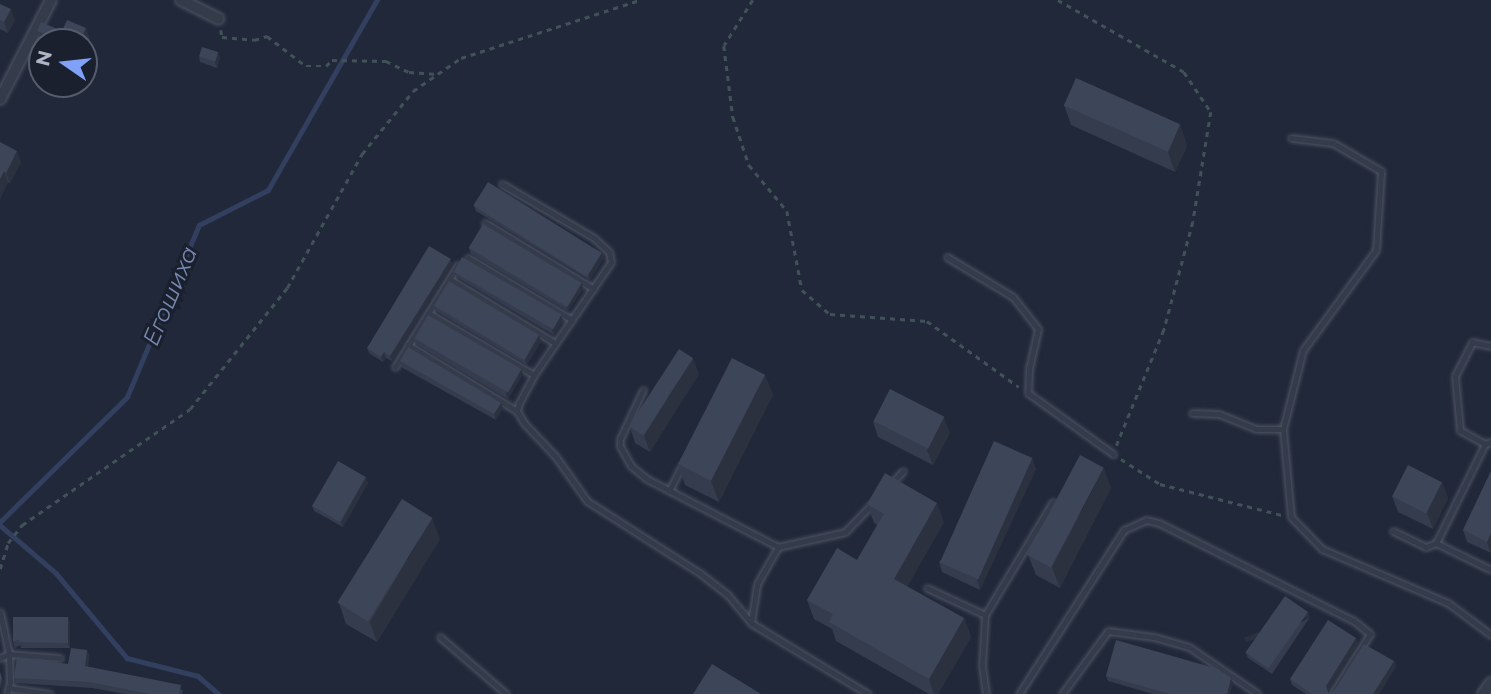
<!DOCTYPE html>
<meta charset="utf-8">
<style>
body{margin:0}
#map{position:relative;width:1491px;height:694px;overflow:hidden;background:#212839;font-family:Montserrat,sans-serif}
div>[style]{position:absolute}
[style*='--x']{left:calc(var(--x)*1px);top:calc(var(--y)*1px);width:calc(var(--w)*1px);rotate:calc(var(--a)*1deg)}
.stream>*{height:4.5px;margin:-2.25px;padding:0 2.25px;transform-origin:2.25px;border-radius:2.25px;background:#323f5f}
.path>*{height:2.5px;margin-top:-1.25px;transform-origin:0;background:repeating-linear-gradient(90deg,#405258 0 5px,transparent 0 10px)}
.roads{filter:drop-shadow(0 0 2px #4f5564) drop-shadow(0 0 2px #4f5564)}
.lane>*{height:5px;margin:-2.5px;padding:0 2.5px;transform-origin:2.5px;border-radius:2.5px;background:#343b4a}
.street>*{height:10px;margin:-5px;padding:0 5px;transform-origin:5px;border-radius:5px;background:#343b4a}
.wall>*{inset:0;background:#343c4d}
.shaded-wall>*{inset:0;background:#2b313e;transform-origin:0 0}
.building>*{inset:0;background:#3d4659;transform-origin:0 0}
span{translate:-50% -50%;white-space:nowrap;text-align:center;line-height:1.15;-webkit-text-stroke:6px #1a202e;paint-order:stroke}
.water-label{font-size:23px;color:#7688af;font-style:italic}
.north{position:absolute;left:28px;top:28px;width:70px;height:70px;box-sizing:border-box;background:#1a202e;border:2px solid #565c6b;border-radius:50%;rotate:284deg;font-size:19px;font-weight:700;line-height:28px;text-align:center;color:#afb5c6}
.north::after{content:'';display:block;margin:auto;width:24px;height:32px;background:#81a1f9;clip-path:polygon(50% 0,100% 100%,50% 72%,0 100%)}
</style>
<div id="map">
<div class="stream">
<i style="--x:0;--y:522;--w:178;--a:-44.5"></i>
<i style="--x:127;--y:397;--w:186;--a:-67.3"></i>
<i style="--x:199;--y:225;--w:77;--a:-26.9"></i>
<i style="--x:268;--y:190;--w:219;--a:-60.2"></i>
<i style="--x:0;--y:525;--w:74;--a:40.6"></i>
<i style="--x:56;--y:573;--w:111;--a:50.1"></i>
<i style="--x:127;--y:658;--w:73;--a:14.2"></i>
<i style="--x:198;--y:676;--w:28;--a:41"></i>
</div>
<div class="path">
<i style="--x:753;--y:0;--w:54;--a:122.2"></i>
<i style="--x:724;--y:46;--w:72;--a:82.8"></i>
<i style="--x:733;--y:117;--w:51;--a:71.6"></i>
<i style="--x:749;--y:165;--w:60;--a:50.4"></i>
<i style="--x:787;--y:211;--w:80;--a:79.2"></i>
<i style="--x:802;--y:290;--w:37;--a:41"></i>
<i style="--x:830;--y:314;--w:97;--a:4.1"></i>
<i style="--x:927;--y:321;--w:113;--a:35.7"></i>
<i style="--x:1058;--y:0;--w:145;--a:29.7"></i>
<i style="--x:1184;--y:72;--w:48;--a:56"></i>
<i style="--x:1211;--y:112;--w:111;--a:99.3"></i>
<i style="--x:1193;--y:222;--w:112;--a:105"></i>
<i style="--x:1164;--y:330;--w:126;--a:112.3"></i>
<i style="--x:221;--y:30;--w:7;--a:82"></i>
<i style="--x:222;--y:37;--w:32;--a:5"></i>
<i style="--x:254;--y:40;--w:14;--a:-17"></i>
<i style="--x:267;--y:36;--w:49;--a:37.6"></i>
<i style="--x:306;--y:66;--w:20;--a:0"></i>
<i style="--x:326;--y:66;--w:8;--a:-45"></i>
<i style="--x:332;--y:60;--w:54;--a:1.1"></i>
<i style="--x:386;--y:61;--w:25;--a:26"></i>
<i style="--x:409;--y:72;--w:28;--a:4"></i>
<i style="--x:1121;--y:459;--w:46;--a:32.7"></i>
<i style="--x:1160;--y:484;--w:126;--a:14.3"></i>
<i style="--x:0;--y:569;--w:27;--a:-73"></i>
<i style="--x:8;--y:543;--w:23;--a:-52"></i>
<i style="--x:22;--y:525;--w:204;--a:-34.6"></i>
<i style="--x:190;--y:409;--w:155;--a:-51.3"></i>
<i style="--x:287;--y:288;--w:154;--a:-60.8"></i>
<i style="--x:362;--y:154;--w:81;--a:-51"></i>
<i style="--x:413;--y:91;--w:58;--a:-34.5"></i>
<i style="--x:461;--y:58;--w:187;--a:-18"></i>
</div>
<div class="roads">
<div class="lane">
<i style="--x:1291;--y:138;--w:42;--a:6.8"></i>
<i style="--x:1333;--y:143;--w:56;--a:30.3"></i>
<i style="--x:1381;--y:171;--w:79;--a:93.6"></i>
<i style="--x:1376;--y:250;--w:124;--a:126.1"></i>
<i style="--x:1303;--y:350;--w:81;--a:104.2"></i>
<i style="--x:1283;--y:429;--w:88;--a:84.8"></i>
<i style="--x:1291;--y:517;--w:45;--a:45.9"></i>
<i style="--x:1322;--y:549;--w:137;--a:23.2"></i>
<i style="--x:1448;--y:603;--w:54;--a:36.7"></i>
<i style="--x:502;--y:184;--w:107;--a:30.4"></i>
<i style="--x:594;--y:238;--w:21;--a:43"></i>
<i style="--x:609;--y:252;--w:10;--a:79"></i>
<i style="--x:611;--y:262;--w:137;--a:124.3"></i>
<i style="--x:534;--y:375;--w:32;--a:118"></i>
<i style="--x:519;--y:403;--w:8;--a:104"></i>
<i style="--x:517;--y:411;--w:14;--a:60"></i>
<i style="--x:524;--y:423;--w:47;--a:46.7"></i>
<i style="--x:556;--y:457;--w:54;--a:54.8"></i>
<i style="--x:587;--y:501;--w:135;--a:32.6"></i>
<i style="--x:701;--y:574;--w:33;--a:38"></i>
<i style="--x:727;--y:594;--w:38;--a:50"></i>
<i style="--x:751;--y:623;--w:137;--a:31.3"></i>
<i style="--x:485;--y:223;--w:127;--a:31.2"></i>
<i style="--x:947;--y:257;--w:77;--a:31.2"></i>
<i style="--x:1013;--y:297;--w:41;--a:52"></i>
<i style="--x:1038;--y:329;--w:41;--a:102.7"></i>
<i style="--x:1029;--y:369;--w:24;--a:92"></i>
<i style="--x:1028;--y:393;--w:105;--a:35.7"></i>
<i style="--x:468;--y:258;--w:121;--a:30.8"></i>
<i style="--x:449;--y:279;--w:124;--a:31.1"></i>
<i style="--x:428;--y:313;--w:123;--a:30.3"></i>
<i style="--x:408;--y:345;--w:127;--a:31.2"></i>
<i style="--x:395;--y:367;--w:120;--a:-58.3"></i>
<i style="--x:643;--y:390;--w:54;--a:115.1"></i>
<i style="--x:620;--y:439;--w:7;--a:90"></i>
<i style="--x:620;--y:446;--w:23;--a:61"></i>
<i style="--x:631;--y:466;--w:21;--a:39"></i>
<i style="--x:647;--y:479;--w:148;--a:27.4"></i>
<i style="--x:1192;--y:413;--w:27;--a:2"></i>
<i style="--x:1219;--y:414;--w:40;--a:22"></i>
<i style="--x:1256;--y:429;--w:27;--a:0"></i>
<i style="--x:1491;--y:442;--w:6;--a:162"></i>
<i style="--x:1485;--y:444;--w:110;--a:116.3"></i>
<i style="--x:1436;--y:543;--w:61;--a:26.1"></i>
<i style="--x:1485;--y:444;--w:29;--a:-151"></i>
<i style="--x:1460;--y:430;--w:54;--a:-95.3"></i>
<i style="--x:1455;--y:376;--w:38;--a:-63"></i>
<i style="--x:1472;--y:342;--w:19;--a:12"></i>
<i style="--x:890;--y:485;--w:19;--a:-47"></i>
<i style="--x:669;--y:491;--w:28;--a:-63"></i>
<i style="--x:1393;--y:531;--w:37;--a:26"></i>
<i style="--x:1426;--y:547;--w:11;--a:-22"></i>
<i style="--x:927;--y:588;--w:64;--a:25"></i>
<i style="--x:0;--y:612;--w:43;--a:77.9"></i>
<i style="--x:9;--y:654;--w:28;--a:88"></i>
<i style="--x:10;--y:682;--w:12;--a:104"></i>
<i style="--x:751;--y:623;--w:39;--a:-81"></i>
<i style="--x:757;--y:584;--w:43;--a:-60.4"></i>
<i style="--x:778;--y:547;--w:69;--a:-12.6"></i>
<i style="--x:845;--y:532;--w:39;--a:-46"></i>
<i style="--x:440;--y:637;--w:87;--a:40.8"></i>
<i style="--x:0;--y:658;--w:10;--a:-24"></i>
<i style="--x:9;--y:654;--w:51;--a:4.5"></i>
<i style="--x:9;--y:688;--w:41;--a:8.3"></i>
<i style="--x:986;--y:694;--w:28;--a:-98"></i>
<i style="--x:982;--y:666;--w:51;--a:-86.6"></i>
<i style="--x:985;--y:615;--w:132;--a:-59"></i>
<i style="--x:1019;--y:694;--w:195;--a:-57.4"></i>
<i style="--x:1124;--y:530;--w:24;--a:-24"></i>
<i style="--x:1146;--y:520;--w:13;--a:13"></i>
<i style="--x:1159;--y:523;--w:218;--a:26.7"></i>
<i style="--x:1354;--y:621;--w:21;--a:39"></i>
<i style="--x:1370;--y:634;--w:71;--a:122.3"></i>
<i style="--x:1062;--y:694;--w:78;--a:-53.9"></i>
<i style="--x:1108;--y:631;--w:46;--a:7.4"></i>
<i style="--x:1154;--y:637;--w:36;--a:16"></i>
<i style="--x:1189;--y:647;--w:83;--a:34.3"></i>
</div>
<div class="street">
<i style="--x:181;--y:0;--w:42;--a:26.6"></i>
<i style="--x:0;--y:99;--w:111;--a:-62.7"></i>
<i style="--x:1483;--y:694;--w:14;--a:-54"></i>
</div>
</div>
<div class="wall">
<i style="clip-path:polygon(0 4px,15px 20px,8px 33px,0 29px)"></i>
<i style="clip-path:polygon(37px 31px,62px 31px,90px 39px,42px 43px)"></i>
<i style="clip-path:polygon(199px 57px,220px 57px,217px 68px,200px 62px)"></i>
<i style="clip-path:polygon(1064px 105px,1180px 125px,1187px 146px,1175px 172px,1071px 125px)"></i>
<i style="clip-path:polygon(0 142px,21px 162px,10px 183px,8px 182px,0 199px)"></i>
<i style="clip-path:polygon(474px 206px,602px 252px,604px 257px,590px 280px,476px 211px)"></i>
<i style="clip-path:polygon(469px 248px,582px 283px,583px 289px,568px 311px,471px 254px)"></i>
<i style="clip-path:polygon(452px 264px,392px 361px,386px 358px,383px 362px,369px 353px,367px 348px)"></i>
<i style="clip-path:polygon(455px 272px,561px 315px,563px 321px,554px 335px,457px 277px)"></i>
<i style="clip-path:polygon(434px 306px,541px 341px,527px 365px,436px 311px)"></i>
<i style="clip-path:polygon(414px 338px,521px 369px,523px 374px,508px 399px,416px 344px)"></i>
<i style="clip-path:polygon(400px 361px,503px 408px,496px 420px,401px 367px)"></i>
<i style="clip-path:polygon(699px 374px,650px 452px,635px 443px,630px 427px)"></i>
<i style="clip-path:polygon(765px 375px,773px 395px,719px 502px,685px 485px,678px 464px)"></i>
<i style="clip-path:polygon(873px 421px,950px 433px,933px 465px,878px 437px)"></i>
<i style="clip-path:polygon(1032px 458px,1036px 469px,980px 590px,942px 572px,939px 562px)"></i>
<i style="clip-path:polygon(1491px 471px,1491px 553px,1467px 542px,1463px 530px)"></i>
<i style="clip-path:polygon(366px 477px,368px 483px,343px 527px,314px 511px,312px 506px)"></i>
<i style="clip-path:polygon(1442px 482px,1448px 498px,1433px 529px,1398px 512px,1392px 496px)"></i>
<i style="clip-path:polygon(1111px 488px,1060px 588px,1036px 575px,1028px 555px)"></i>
<i style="clip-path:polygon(867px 504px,944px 522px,907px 587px,964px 618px,971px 637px,938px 694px,929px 694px,836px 641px,832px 629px,814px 619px,807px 600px,857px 560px,877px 525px,874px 523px)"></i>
<i style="clip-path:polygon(440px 539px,377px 642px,346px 624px,339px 603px)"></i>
<i style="clip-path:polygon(1310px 617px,1272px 674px,1248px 658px,1246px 653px)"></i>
<i style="clip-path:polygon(70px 623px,70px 648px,21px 648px,20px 645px,15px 648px,13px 642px)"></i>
<i style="clip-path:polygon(1356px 638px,1358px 644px,1328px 691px,1328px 693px,1334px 691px,1394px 661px,1396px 666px,1379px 694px,1306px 694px,1292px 685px,1290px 679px)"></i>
<i style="clip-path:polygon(87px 650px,89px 655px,88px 667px,183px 690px,182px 694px,125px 694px,92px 688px,16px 683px,14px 678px,68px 664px)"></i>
<i style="clip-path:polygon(1106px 676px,1233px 683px,1230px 694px,1153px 694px,1108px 681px)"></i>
</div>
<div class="shaded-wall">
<i style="clip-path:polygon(11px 9px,15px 20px,8px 33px,4px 22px)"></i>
<i style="clip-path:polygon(86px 28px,90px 39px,84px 51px,84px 42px,80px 42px)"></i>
<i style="clip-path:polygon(218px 52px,220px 57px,217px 68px,215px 62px)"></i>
<i style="clip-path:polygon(1180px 125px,1187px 146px,1175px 172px,1168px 152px)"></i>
<i style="clip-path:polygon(17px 151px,21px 162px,10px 183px,6px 173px)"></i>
<i style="clip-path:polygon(4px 171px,8px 182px,0 199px,0 179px)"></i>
<i style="clip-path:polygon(602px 252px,604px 257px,590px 280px,588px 275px)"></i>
<i style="clip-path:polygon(451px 259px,452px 264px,392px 361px,390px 356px)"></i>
<i style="clip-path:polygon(582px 283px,583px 289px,568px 311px,566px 306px)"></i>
<i style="clip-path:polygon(561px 315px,563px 321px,554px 335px,552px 330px)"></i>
<i style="clip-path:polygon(539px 335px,541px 341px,527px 365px,525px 360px)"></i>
<i style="clip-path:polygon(384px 352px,386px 358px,383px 362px,381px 357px)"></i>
<i style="clip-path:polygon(693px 358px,699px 374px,650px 452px,644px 436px)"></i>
<i style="clip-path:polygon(521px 369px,523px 374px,508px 399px,506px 394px)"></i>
<i style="clip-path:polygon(765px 375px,773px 395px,719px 502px,711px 481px)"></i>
<i style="clip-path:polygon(501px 403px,503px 408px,496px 420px,494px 414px)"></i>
<i style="clip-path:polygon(944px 417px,950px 433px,933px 465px,927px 450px)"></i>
<i style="clip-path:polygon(1032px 458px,1036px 469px,980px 590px,977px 579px)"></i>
<i style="clip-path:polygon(1104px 468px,1111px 488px,1060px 588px,1052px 567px)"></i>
<i style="clip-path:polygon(366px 477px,368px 483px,343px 527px,341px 522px)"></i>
<i style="clip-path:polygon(1442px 482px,1448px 498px,1433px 529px,1427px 513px)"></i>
<i style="clip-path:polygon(937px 503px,944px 522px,901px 598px,894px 579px)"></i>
<i style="clip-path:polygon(432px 518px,440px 539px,377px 642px,370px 622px)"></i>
<i style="clip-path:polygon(1491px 533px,1491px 553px,1487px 542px)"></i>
<i style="left:1308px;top:612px;width:5px;height:69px;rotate:68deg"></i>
<i style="clip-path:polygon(68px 617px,70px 623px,70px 648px,68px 643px)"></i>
<i style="clip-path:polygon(964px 618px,971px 637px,938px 694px,934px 694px,929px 679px)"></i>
<i style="clip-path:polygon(1356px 638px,1358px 644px,1328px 691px,1326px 686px)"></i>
<i style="clip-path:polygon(87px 650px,89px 655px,87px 672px,85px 666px)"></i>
<i style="clip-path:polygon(1394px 661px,1396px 666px,1379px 694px,1373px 694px)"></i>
<i style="clip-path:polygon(2px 678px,4px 683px,2px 693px,0 687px)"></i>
<i style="clip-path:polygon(1231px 678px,1233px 683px,1230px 694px,1227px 694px)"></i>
</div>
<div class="building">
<i style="clip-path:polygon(0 4px,11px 9px,4px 22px,0 20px)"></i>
<i style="clip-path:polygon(67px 20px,86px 28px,80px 42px,42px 42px,45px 34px,37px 31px,41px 22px,62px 31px)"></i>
<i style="left:202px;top:47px;width:17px;height:10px;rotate:17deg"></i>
<i style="left:1076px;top:78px;width:114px;height:30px;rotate:24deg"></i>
<i style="clip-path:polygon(0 142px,17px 151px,6px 173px,4px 171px,0 179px)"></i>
<i style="left:488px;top:182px;width:134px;height:28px;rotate:32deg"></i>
<i style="left:483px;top:224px;width:115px;height:28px;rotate:31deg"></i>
<i style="clip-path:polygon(429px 246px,451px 259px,390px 356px,384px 352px,381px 357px,367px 348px)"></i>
<i style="left:462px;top:257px;width:115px;height:17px;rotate:30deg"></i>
<i style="left:449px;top:281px;width:105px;height:29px;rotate:31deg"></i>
<i style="left:428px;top:315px;width:108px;height:27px;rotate:30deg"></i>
<i style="clip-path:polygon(408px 347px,501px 403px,494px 414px,400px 361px)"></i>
<i style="left:679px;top:349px;width:17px;height:92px;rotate:33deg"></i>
<i style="left:732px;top:358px;width:37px;height:119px;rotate:27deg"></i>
<i style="left:890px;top:389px;width:61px;height:36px;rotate:27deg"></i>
<i style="left:994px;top:441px;width:42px;height:133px;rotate:24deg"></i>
<i style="left:1080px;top:455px;width:27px;height:113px;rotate:28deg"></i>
<i style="left:338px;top:461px;width:32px;height:52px;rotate:30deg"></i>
<i style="left:1408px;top:465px;width:38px;height:35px;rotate:27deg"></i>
<i style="clip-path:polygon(1491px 471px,1491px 533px,1487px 542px,1463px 530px)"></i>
<i style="clip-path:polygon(885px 473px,937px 503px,894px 579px,964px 618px,929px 679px,829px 622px,833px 614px,807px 600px,837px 548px,857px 560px,884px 514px,867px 504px)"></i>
<i style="left:402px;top:499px;width:36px;height:122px;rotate:32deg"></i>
<i style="left:1285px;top:596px;width:28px;height:69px;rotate:35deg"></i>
<i style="clip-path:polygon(13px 617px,68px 617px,68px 643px,19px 642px,19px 640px,13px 642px)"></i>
<i style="clip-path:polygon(1328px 620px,1356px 638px,1326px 686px,1328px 693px,1334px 691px,1364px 644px,1394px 661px,1373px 694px,1312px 694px,1290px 679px)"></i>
<i style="clip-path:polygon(1116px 640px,1218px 669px,1231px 678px,1227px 694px,1170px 694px,1106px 676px)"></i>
<i style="clip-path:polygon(71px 648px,87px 650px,85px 666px,181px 685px,179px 694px,150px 694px,90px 682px,14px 678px,17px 657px,68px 664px)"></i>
<i style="clip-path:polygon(712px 664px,761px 694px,693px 694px)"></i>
<i style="clip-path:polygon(0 672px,2px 678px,0 687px)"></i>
</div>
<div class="water-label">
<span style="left:170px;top:296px;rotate:-67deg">Егошиха</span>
</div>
<div class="north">N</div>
</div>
